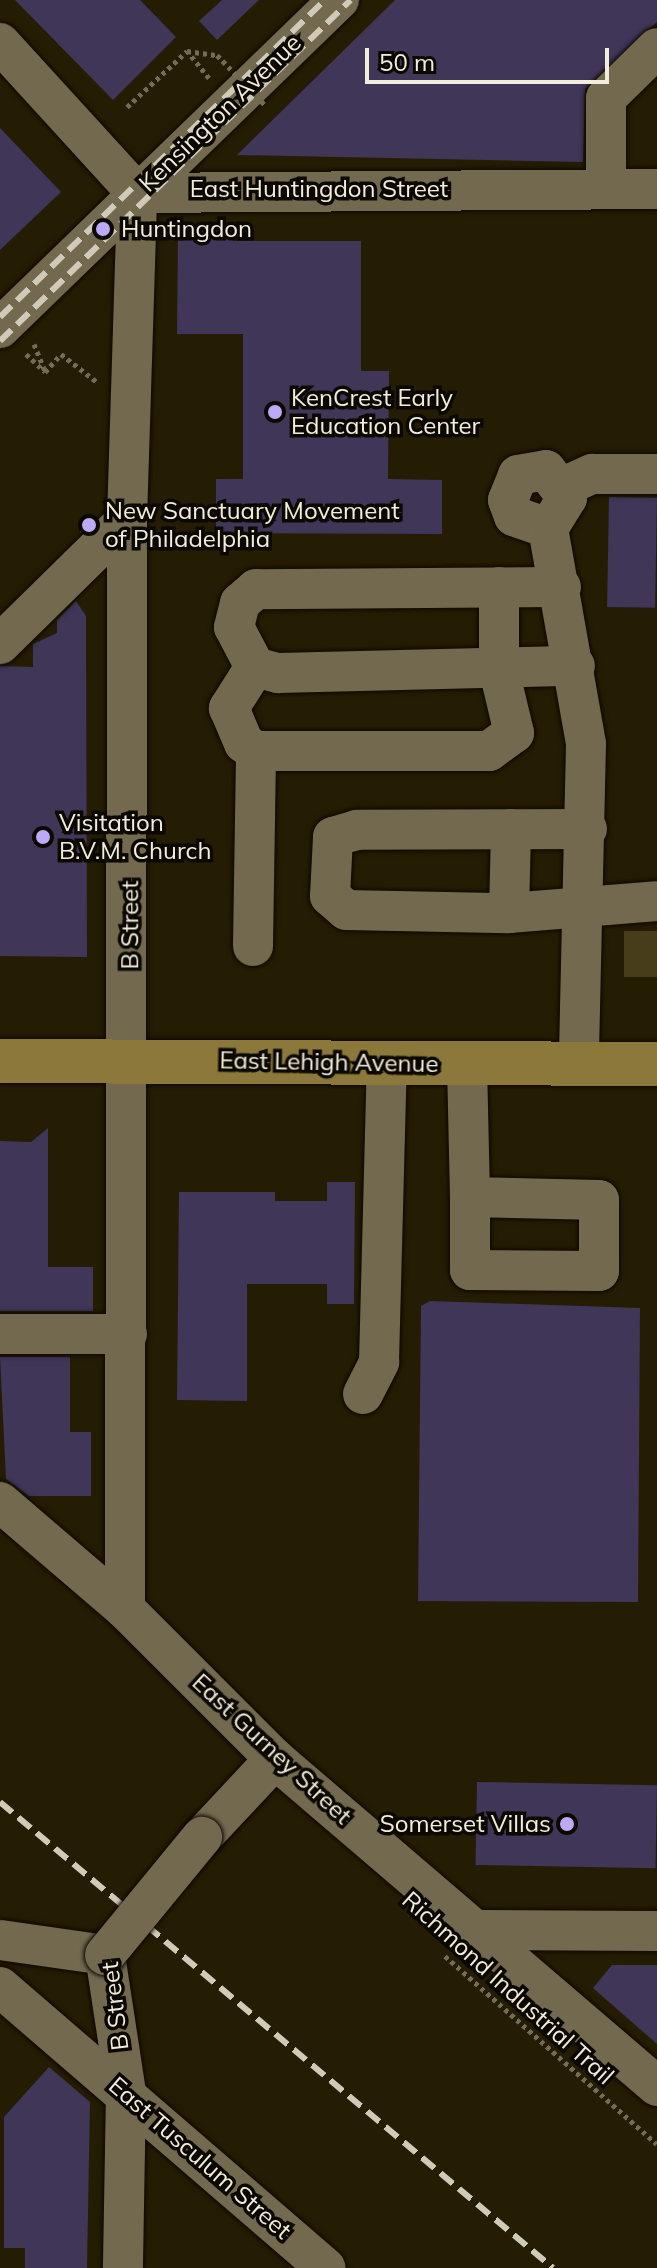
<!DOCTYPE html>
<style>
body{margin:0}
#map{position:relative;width:657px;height:2268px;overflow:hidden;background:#251d03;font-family:Mulish,sans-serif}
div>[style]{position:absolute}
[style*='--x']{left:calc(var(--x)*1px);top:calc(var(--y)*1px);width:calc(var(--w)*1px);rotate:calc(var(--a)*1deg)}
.green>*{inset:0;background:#473d1a;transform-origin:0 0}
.building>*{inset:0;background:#3f3658;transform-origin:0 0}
.path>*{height:5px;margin-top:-2.5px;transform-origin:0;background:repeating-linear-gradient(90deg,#736d56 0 4px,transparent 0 8px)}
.roads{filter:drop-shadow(0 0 2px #0e0700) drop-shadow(0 0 2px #0e0700)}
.minor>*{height:40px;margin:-20px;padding:0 20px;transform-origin:20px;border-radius:20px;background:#72694e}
.major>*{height:44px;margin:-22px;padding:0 22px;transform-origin:22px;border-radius:22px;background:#8b783a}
.rail>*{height:6px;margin-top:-3px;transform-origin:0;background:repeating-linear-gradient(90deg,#d0cbb9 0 16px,transparent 0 24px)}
.path-bridge>*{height:5px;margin-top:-2.5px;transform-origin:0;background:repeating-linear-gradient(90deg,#736d56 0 4px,transparent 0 8px)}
.bridges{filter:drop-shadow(0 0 2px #0e0700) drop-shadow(0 0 2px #0e0700)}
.minor-bridge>*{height:40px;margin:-20px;padding:0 20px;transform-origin:20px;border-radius:20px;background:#72694e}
.dots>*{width:22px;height:22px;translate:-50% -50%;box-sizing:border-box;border:4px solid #0b0801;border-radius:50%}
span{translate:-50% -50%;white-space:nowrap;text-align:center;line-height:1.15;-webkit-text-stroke:7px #0b0801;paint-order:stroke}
.street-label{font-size:24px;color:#f1eddd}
.poi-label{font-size:24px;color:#f1eddd}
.left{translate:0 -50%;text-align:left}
.right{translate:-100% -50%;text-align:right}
.scale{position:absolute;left:365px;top:48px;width:244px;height:36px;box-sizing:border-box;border:4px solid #f1eddd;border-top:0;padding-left:10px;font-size:24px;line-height:28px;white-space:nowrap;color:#f1eddd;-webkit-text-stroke:6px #0b0801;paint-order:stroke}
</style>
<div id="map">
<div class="green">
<i style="left:624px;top:931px;width:33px;height:46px"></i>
</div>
<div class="building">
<i style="clip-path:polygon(15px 0,140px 0,176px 37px,113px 100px)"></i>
<i style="clip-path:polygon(222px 0,259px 0,217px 40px,199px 21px)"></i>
<i style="clip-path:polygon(395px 0,657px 0,657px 22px,585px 89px,583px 162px,237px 155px)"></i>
<i style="clip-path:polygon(0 128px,61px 192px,0 250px)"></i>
<i style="clip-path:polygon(178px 230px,233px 230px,233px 241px,361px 241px,361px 371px,389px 371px,388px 479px,442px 480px,442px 534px,216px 533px,216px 479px,243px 479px,243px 334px,177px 334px)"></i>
<i style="left:609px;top:497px;width:48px;height:110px;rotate:1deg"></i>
<i style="clip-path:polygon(76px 601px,86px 616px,87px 957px,0 956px,0 666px,33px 667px,33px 644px,57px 633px,57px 620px)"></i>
<i style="clip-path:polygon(48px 1128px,48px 1267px,93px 1267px,93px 1311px,0 1311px,0 1141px,31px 1142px)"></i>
<i style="clip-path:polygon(327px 1182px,355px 1182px,354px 1304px,327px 1304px,327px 1284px,247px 1284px,247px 1401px,177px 1400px,179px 1192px,275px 1192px,275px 1201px,327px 1201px)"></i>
<i style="clip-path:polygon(430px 1301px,640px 1308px,638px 1602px,418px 1601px,421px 1306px)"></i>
<i style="clip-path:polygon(0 1357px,70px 1357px,70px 1432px,91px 1432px,91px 1496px,29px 1496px,6px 1479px)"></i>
<i style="left:477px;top:1782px;width:180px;height:83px;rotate:1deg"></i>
<i style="clip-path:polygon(612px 1965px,657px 1965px,657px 2044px,593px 1988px)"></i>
<i style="clip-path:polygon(49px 2067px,90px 2102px,87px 2268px,25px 2268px,25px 2248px,4px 2248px,4px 2117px)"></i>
</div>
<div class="path">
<i style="--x:209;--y:78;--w:35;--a:-129"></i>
<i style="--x:187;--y:51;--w:30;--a:8"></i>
<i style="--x:127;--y:107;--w:82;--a:-43"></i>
<i style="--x:34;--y:344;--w:29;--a:68"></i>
<i style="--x:26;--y:354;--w:26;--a:43"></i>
<i style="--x:45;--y:372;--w:24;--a:-48"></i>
<i style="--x:61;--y:354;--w:46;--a:37.9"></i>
<i style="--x:445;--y:1956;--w:283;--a:41.6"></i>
</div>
<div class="roads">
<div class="minor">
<i style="--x:0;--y:43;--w:203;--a:47.6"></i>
<i style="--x:606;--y:188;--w:90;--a:-90"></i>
<i style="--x:606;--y:98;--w:71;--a:-44.4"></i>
<i style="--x:137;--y:193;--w:520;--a:-0.44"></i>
<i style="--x:0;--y:328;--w:472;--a:-44.1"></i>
<i style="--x:565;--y:486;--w:30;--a:-24"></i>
<i style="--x:592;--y:474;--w:65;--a:0"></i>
<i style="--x:548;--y:528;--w:36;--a:-161"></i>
<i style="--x:514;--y:516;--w:17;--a:-111"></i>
<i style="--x:508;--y:500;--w:27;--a:-68"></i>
<i style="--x:518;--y:475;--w:28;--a:-10"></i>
<i style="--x:546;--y:470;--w:35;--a:53"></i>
<i style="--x:567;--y:498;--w:36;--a:122"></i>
<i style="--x:548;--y:528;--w:219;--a:80"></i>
<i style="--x:586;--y:744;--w:320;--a:91.3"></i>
<i style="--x:561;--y:587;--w:305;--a:179.6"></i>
<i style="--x:256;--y:589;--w:21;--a:139"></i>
<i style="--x:240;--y:603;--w:25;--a:104"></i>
<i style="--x:234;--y:627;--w:45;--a:62.3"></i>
<i style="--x:255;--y:667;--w:24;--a:15"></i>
<i style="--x:278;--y:673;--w:297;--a:-1.4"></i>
<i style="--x:0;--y:644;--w:178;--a:-44.5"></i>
<i style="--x:255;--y:667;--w:49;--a:122.4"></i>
<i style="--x:229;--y:708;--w:38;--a:67"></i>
<i style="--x:244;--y:743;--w:14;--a:34"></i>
<i style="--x:256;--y:751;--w:233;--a:0"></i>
<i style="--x:489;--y:751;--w:31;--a:-36"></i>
<i style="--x:514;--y:733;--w:65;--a:-103.4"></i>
<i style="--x:499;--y:670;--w:83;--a:-90"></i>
<i style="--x:587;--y:829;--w:230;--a:179.8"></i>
<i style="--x:357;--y:830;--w:25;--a:164"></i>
<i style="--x:333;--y:837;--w:59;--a:92.9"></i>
<i style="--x:330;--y:896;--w:21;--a:41"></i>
<i style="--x:346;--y:910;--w:163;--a:1.1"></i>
<i style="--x:509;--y:913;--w:148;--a:-4.6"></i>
<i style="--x:509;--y:913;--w:84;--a:-88.6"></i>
<i style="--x:253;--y:946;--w:195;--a:-89.1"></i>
<i style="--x:467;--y:1064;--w:133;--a:88.7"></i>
<i style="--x:470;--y:1197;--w:129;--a:1.3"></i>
<i style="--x:599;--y:1200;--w:71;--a:90"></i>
<i style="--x:599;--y:1271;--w:129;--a:-179.6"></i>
<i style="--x:470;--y:1270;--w:73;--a:-90"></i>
<i style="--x:0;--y:1334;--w:127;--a:0"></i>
<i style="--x:363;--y:1394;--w:36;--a:-63"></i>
<i style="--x:379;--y:1362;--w:300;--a:-88.5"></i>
<i style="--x:0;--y:1502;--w:165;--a:40.6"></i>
<i style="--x:125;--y:1609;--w:212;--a:45"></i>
<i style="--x:275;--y:1759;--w:503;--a:40.56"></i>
<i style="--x:125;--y:1609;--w:1090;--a:-89.89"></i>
<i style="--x:127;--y:519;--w:326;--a:-88.2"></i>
<i style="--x:202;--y:1837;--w:107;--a:-46.9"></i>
<i style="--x:483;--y:1930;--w:174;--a:0.3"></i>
<i style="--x:0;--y:1940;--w:106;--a:8.1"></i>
<i style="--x:105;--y:1955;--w:139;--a:81.3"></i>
<i style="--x:126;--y:2092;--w:176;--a:91"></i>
<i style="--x:0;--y:1987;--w:430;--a:40.8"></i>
</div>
<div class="major">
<i style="--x:0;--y:1061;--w:657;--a:0.26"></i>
</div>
</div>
<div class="rail">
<i style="--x:0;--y:317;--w:454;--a:-44.3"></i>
<i style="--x:0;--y:341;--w:489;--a:-44.2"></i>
<i style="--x:0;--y:1802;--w:723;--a:40.12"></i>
</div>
<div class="path-bridge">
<i style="--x:217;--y:55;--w:69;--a:46.2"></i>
</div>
<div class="bridges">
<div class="minor-bridge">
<i style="--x:105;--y:1955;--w:153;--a:-50.6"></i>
</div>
</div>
<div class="dots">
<i style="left:103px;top:229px;background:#bda9f5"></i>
<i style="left:275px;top:412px;background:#bda9f5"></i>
<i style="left:89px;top:525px;background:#bda9f5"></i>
<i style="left:43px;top:837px;background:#bda9f5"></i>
<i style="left:567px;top:1824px;background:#bda9f5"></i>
</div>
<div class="street-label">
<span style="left:220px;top:113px;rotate:-44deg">Kensington Avenue</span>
<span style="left:319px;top:189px">East Huntingdon Street</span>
<span style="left:130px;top:925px;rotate:-90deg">B Street</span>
<span style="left:329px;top:1062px;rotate:1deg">East Lehigh Avenue</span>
<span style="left:272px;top:1749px;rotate:43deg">East Gurney Street</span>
<span style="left:508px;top:1988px;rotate:42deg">Richmond Industrial Trail</span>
<span style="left:115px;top:2006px;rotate:-97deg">B Street</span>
<span style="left:200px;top:2158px;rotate:41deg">East Tusculum Street</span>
</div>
<div class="poi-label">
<span class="left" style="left:121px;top:229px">Huntingdon</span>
<span class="left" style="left:291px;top:412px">KenCrest Early<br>Education Center</span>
<span class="left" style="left:105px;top:525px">New Sanctuary Movement<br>of Philadelphia</span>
<span class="left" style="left:59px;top:837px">Visitation<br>B.V.M. Church</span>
<span class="right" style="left:551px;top:1824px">Somerset Villas</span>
</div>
<div class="scale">50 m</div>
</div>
